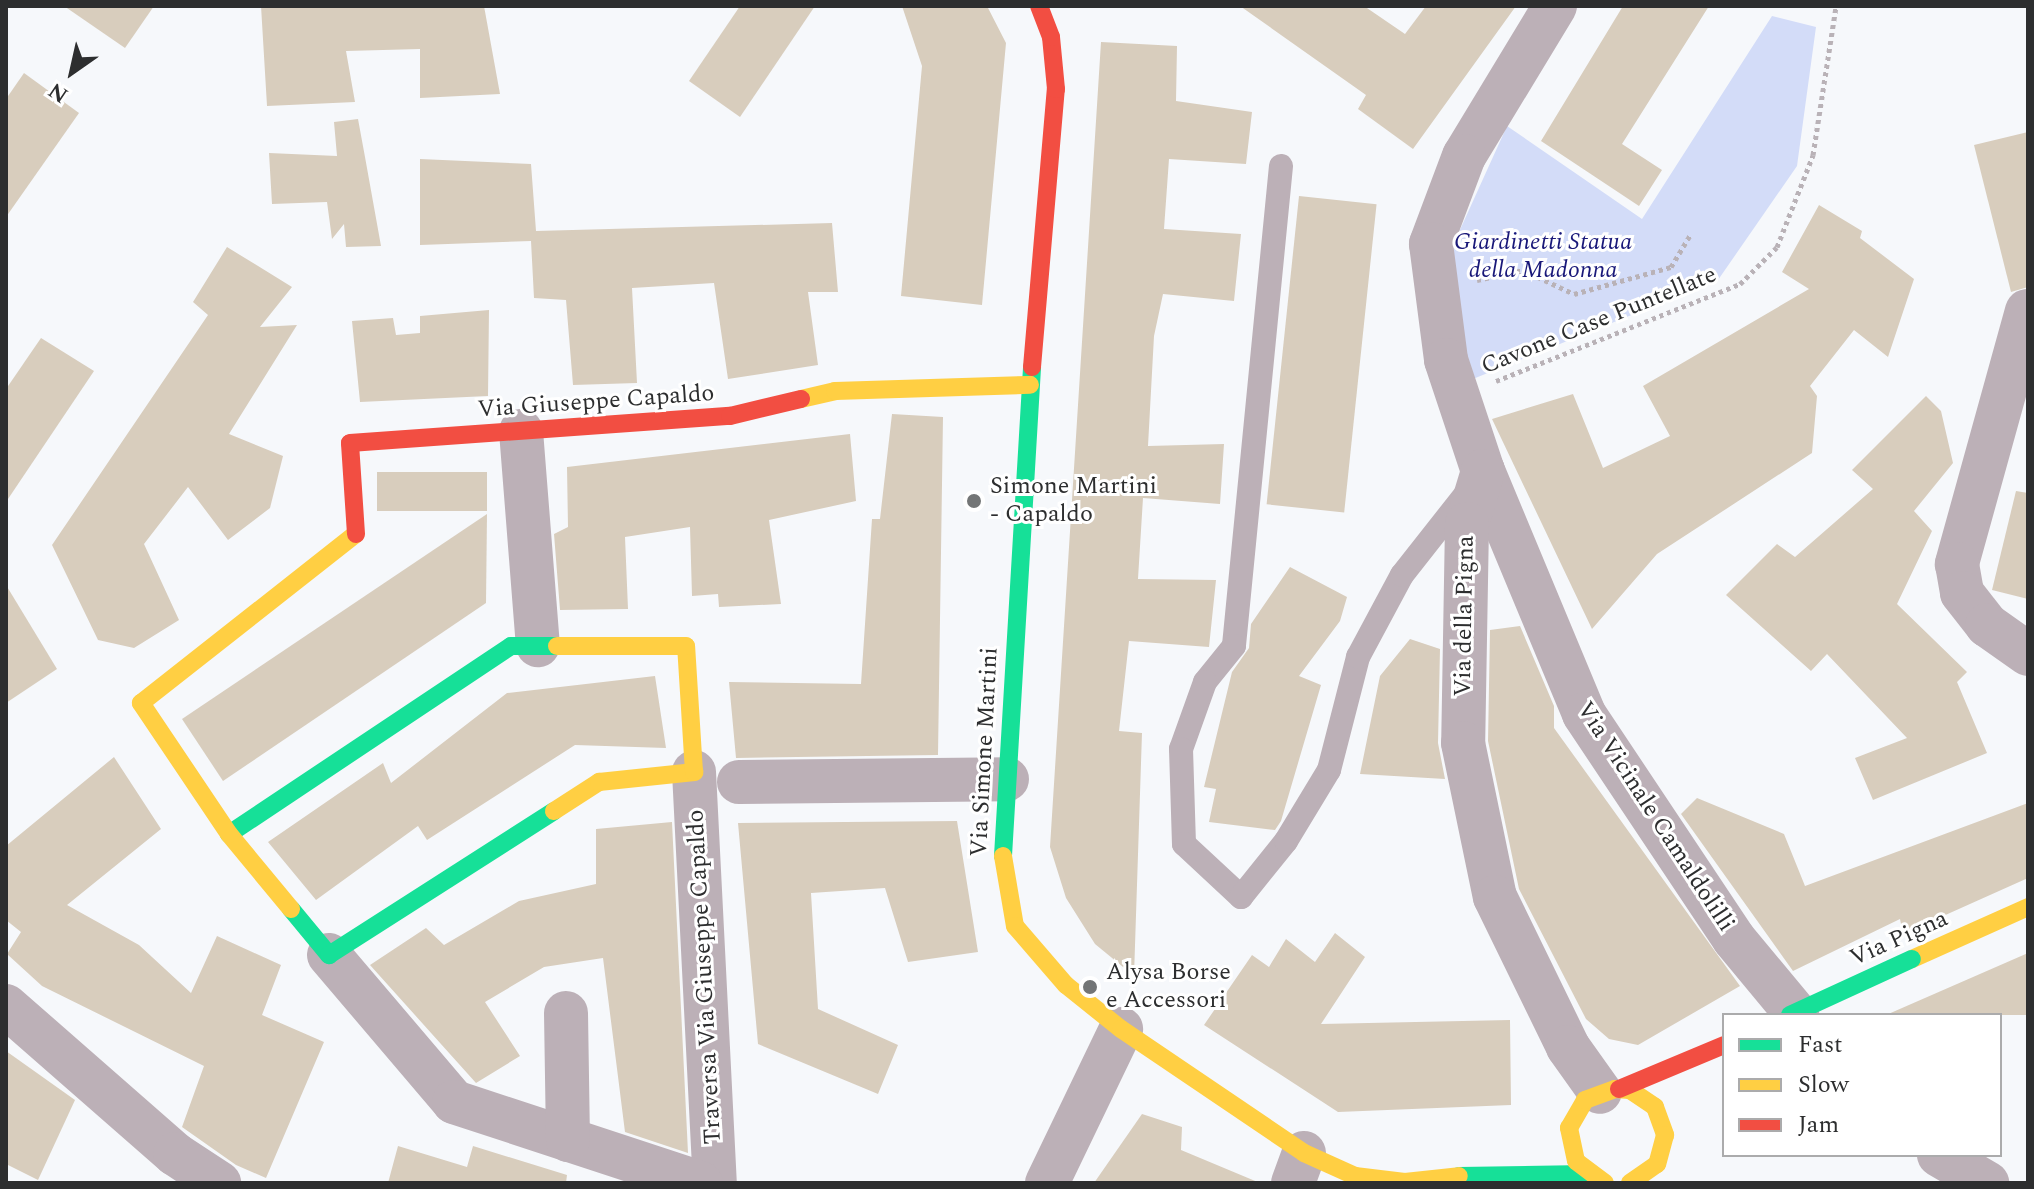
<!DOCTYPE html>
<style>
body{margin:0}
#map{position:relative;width:2034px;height:1189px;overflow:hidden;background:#f6f8fb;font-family:Spectral,serif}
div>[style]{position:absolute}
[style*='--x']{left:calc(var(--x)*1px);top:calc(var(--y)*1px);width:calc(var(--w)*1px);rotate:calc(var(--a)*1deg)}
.green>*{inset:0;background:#d3dcf8}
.building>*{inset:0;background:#d8cdbd;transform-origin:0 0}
.path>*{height:5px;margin-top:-2.5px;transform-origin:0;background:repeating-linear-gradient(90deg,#b9b2b7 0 4px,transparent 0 8px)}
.lane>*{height:24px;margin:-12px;padding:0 12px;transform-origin:12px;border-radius:12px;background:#bcb0b7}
.street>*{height:44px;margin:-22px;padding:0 22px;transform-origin:22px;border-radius:22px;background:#bcb0b7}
.fast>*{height:18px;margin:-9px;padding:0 9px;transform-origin:9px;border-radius:9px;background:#16e098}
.slow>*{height:18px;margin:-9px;padding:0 9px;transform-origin:9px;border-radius:9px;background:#ffcf43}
.jam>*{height:18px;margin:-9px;padding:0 9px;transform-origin:9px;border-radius:9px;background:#f24e42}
.fast-bridge>*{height:18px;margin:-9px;padding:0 9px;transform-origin:9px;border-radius:9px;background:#16e098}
.dots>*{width:22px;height:22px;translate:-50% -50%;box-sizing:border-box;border:4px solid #fff;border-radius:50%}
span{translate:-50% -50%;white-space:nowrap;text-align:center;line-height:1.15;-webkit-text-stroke:6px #fff;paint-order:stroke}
.park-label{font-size:24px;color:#191879;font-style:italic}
.street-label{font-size:24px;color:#2d2e2f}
.poi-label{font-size:24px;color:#2d2e2f}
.left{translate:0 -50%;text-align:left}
.frame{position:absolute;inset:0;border:8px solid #2d2e2f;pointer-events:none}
.legend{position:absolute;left:1722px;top:1013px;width:280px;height:144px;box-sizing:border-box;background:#fff;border:2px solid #ababac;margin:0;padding:10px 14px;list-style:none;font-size:24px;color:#2d2e2f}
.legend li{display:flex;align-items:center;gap:16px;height:40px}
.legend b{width:40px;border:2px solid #ababac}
.north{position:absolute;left:32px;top:32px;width:80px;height:80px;-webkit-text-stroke:6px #fff;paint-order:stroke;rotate:214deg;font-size:22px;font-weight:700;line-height:32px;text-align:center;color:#2d2e2f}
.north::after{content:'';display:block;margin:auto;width:28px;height:36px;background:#2d2e2f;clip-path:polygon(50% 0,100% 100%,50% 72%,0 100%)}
</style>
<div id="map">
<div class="green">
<i style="clip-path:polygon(1772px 16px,1816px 27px,1797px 166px,1718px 280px,1468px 381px,1452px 277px,1454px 243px,1507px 126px,1642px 219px)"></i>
</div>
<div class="building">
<i style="clip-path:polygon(64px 6px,154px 6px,125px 48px)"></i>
<i style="clip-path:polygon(261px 6px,484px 6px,500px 94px,420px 98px,420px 49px,346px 51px,355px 102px,267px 106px)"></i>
<i style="clip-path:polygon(740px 6px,815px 6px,740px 117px,689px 81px)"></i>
<i style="clip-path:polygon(902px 6px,987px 6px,1006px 43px,982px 305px,901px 296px,922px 66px)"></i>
<i style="clip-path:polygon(1240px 6px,1364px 6px,1405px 34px,1426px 6px,1516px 6px,1413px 149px,1358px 109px,1366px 95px)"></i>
<i style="clip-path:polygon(1623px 6px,1709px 6px,1622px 144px,1662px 170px,1639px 206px,1541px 141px)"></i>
<i style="clip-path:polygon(1101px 42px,1177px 46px,1176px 101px,1252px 112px,1246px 164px,1169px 159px,1164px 229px,1241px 234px,1234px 301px,1163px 294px,1154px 336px,1148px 446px,1224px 444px,1220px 504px,1143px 498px,1138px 579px,1216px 580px,1209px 647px,1129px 641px,1119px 731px,1142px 733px,1134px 976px,1095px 944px,1066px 898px,1050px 847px)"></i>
<i style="clip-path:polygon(24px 73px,79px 113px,6px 217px,6px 99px)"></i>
<i style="clip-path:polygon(358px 119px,365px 157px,381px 246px,346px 247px,344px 224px,332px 239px,327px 202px,272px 204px,269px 153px,337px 156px,334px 122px)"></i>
<i style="clip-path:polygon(2028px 132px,2028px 287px,2011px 292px,1974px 145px)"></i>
<i style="clip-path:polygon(420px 159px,531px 164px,536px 231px,832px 223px,838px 292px,808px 292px,818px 365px,728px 379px,714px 283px,632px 288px,637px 383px,573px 385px,566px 300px,534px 298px,531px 241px,420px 245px)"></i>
<i style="left:1299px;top:196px;width:78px;height:310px;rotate:6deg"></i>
<i style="clip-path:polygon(1819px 205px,1862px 231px,1860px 238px,1914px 279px,1888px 357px,1854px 330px,1810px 386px,1817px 396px,1812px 453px,1657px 554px,1592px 629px,1492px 419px,1573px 394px,1603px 468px,1670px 436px,1643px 386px,1809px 289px,1782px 272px)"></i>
<i style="clip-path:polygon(227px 247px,292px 287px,260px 327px,297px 325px,229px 434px,283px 456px,270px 508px,228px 540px,188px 487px,144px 544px,179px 620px,134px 648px,98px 640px,52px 545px,208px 315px,193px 302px)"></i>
<i style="clip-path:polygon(489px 310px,488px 396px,360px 402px,352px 321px,393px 318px,396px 335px,420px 333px,420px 316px)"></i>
<i style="clip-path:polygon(41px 338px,94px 371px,6px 502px,6px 389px)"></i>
<i style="clip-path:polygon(1926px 396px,1941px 411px,1953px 463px,1914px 511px,1932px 531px,1897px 604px,1967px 672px,1957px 682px,1987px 753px,1873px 800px,1855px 758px,1907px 738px,1827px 654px,1811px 671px,1726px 595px,1777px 544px,1795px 557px,1873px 489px,1852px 470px)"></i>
<i style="clip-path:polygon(892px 414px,943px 417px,938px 755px,736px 758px,729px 682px,861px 684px,872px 519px,880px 519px)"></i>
<i style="clip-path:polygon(850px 434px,856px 501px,769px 520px,781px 604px,719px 607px,718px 594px,692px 596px,690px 527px,625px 537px,628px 609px,560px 610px,554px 534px,568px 527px,567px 467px)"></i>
<i style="left:487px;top:472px;width:39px;height:110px;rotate:90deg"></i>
<i style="clip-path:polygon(2016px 491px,2028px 493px,2028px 599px,1992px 590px)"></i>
<i style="clip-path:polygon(487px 514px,486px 603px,223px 781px,182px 719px)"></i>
<i style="clip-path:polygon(1290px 567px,1347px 597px,1340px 621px,1299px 676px,1321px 685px,1281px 821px,1275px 830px,1209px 822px,1216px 789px,1204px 787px,1232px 672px,1249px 648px,1251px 624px)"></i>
<i style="clip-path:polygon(6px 585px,57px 669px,6px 703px)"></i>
<i style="clip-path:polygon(1520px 626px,1554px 706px,1554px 728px,1740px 986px,1638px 1045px,1609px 1039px,1586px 1019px,1519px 889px,1488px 741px,1490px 630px)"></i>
<i style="clip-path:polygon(1410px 639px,1440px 649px,1438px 743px,1445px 779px,1360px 774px,1380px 676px)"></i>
<i style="clip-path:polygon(655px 676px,666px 748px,575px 745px,427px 840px,418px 826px,316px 900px,268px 842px,383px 763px,391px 783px,507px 693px)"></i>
<i style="clip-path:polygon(114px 757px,161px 829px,67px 905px,139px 945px,191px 993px,217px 936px,281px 965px,262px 1015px,324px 1042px,266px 1178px,236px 1165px,182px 1127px,204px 1066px,42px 986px,7px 954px,21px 932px,6px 920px,6px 846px)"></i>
<i style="clip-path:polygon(1697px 798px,1784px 834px,1805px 886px,2028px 803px,2028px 878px,1903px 934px,1900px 919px,1793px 971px,1681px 814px)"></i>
<i style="clip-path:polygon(957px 821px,978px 952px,908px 962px,885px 888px,811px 893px,818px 1009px,898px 1045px,878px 1094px,758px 1044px,738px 823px)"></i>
<i style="clip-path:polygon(672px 822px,688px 1153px,625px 1132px,603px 958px,544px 967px,485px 1002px,520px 1056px,476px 1083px,370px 965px,426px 928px,444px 945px,519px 901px,596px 884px,596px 829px)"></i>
<i style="clip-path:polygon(1335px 933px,1365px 957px,1321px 1024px,1510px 1020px,1511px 1105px,1338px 1112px,1204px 1025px,1252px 955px,1269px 967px,1286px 939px,1315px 962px)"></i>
<i style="clip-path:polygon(2028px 953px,2028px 1015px,1886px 1015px)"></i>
<i style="clip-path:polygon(6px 1051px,75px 1100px,38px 1180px,6px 1164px)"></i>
<i style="clip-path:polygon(1142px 1114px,1182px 1127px,1181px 1150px,1260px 1183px,1094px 1183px)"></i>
<i style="clip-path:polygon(398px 1146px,467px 1167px,473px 1146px,567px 1175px,566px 1183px,388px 1183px)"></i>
</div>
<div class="path">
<i style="--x:1477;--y:280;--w:47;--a:-12.3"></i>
<i style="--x:1523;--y:270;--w:56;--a:25.2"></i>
<i style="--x:1574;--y:294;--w:101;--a:-15.6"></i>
<i style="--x:1671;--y:267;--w:37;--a:-59"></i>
<i style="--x:1496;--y:381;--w:263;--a:-21.7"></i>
<i style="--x:1740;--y:284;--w:52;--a:-45"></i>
<i style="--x:1777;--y:247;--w:99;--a:-68.6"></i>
<i style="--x:1813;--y:155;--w:151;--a:-81.2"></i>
</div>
<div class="lane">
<i style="--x:1281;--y:166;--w:482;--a:95.6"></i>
<i style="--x:1234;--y:646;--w:46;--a:128.9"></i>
<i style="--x:1205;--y:682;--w:71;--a:109.7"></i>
<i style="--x:1181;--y:749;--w:95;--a:88.2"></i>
<i style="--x:1184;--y:844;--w:78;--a:42.9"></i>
<i style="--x:1241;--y:897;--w:72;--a:-51.2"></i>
<i style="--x:1286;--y:841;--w:83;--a:-58.8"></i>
<i style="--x:1329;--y:770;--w:117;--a:-75.6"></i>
<i style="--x:1358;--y:657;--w:93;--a:-61.8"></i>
<i style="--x:1402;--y:575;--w:102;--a:-51.8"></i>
</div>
<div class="street">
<i style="--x:1555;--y:6;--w:175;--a:121.2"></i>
<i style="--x:1464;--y:156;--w:94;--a:110.6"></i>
<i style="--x:1431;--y:244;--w:117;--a:82.6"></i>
<i style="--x:1446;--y:360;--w:117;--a:71.6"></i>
<i style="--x:1483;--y:471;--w:263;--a:67.4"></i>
<i style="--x:1584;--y:714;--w:270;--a:56.3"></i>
<i style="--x:1734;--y:939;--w:99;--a:50.3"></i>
<i style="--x:2027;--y:311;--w:263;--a:105.5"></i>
<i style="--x:1957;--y:564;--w:29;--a:80"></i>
<i style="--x:1962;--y:593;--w:41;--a:52"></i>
<i style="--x:1987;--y:625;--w:50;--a:35.3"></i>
<i style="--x:521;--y:431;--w:215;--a:85.5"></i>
<i style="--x:1483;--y:471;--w:55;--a:106.8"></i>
<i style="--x:1467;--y:524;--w:219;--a:91"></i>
<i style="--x:1463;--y:743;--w:157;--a:78.3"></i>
<i style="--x:1495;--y:897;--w:167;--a:64"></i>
<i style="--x:1568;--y:1047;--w:55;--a:54.6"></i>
<i style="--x:694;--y:772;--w:412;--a:87.1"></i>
<i style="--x:739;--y:782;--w:268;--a:-0.6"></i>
<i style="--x:329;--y:955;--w:193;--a:49.6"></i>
<i style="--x:454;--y:1102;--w:260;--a:18.2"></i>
<i style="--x:6;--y:1006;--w:225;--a:41.2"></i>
<i style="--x:175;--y:1154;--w:53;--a:33.4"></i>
<i style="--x:566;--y:1013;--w:127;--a:89.1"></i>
<i style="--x:1939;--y:1155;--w:56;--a:30.3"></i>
<i style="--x:1047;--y:1183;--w:171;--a:-64.3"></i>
<i style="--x:1293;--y:1183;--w:32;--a:-70"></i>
</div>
<div class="fast">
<i style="--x:229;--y:834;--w:339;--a:-33.7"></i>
<i style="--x:511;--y:646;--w:46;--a:0"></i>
<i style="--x:1003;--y:856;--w:490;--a:-86.6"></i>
<i style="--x:291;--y:909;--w:60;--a:50.4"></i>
<i style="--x:329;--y:955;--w:267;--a:-32.6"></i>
<i style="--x:1459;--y:1176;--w:127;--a:-0.9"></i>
</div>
<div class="slow">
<i style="--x:801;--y:399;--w:35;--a:-13"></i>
<i style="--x:835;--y:391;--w:195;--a:-1.8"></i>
<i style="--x:554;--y:811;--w:54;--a:-32.8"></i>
<i style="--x:599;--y:782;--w:96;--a:-6"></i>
<i style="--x:694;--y:772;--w:126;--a:-93.6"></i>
<i style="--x:686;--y:646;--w:129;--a:180"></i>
<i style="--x:1003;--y:856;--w:71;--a:80.3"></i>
<i style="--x:1015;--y:926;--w:78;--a:49.2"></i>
<i style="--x:1066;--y:985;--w:70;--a:38.7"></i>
<i style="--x:1121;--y:1029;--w:221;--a:34.1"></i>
<i style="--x:1304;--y:1153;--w:56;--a:24.3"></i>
<i style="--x:1355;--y:1176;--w:50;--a:6.8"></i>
<i style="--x:1405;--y:1182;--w:54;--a:-6.3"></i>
<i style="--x:291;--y:909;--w:97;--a:-129.6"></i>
<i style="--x:229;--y:834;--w:158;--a:-123.9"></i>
<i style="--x:141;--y:703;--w:273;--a:-38.2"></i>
<i style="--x:1912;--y:959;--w:127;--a:-24.1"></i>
<i style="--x:1605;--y:1183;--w:36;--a:-143"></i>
<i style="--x:1576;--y:1161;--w:34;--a:-102"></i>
<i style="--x:1569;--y:1128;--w:32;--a:-60"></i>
<i style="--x:1585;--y:1100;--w:32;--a:-20"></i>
<i style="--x:1615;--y:1089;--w:15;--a:4"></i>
<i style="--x:1630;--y:1090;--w:30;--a:34"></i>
<i style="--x:1655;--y:1107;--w:30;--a:70"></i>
<i style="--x:1665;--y:1135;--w:30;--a:105"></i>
<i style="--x:1657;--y:1164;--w:33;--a:145"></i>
</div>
<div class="jam">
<i style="--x:1032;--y:367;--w:279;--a:-85.1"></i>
<i style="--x:1056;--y:89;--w:52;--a:-95.5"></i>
<i style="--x:1051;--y:37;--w:33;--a:-111"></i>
<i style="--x:356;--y:534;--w:91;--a:-93.8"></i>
<i style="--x:350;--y:443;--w:381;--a:-4.1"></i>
<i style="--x:730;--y:416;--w:73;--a:-13.5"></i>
<i style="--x:1619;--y:1089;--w:114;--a:-22.7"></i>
</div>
<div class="fast-bridge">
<i style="--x:1790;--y:1015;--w:134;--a:-24.7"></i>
</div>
<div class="dots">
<i style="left:974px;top:501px;background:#737576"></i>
<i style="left:1090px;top:987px;background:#737576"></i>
</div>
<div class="park-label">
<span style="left:1543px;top:257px">Giardinetti Statua<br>della Madonna</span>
</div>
<div class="street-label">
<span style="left:1599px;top:321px;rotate:-22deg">Cavone Case Puntellate</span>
<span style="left:596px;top:402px;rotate:-4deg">Via Giuseppe Capaldo</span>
<span style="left:1465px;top:616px;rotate:-89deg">Via della Pigna</span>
<span style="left:985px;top:752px;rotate:-87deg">Via Simone Martini</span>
<span style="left:1655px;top:817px;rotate:57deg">Via Vicinale Camaldolilli</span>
<span style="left:1899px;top:939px;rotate:-24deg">Via Pigna</span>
<span style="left:705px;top:977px;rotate:-93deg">Traversa Via Giuseppe Capaldo</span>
</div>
<div class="poi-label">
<span class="left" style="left:990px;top:501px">Simone Martini<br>- Capaldo</span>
<span class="left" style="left:1106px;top:987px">Alysa Borse<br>e Accessori</span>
</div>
<div class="frame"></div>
<ul class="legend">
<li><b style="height:10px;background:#16e098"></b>Fast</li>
<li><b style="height:10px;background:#ffcf43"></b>Slow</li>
<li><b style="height:10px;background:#f24e42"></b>Jam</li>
</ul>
<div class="north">N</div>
</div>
